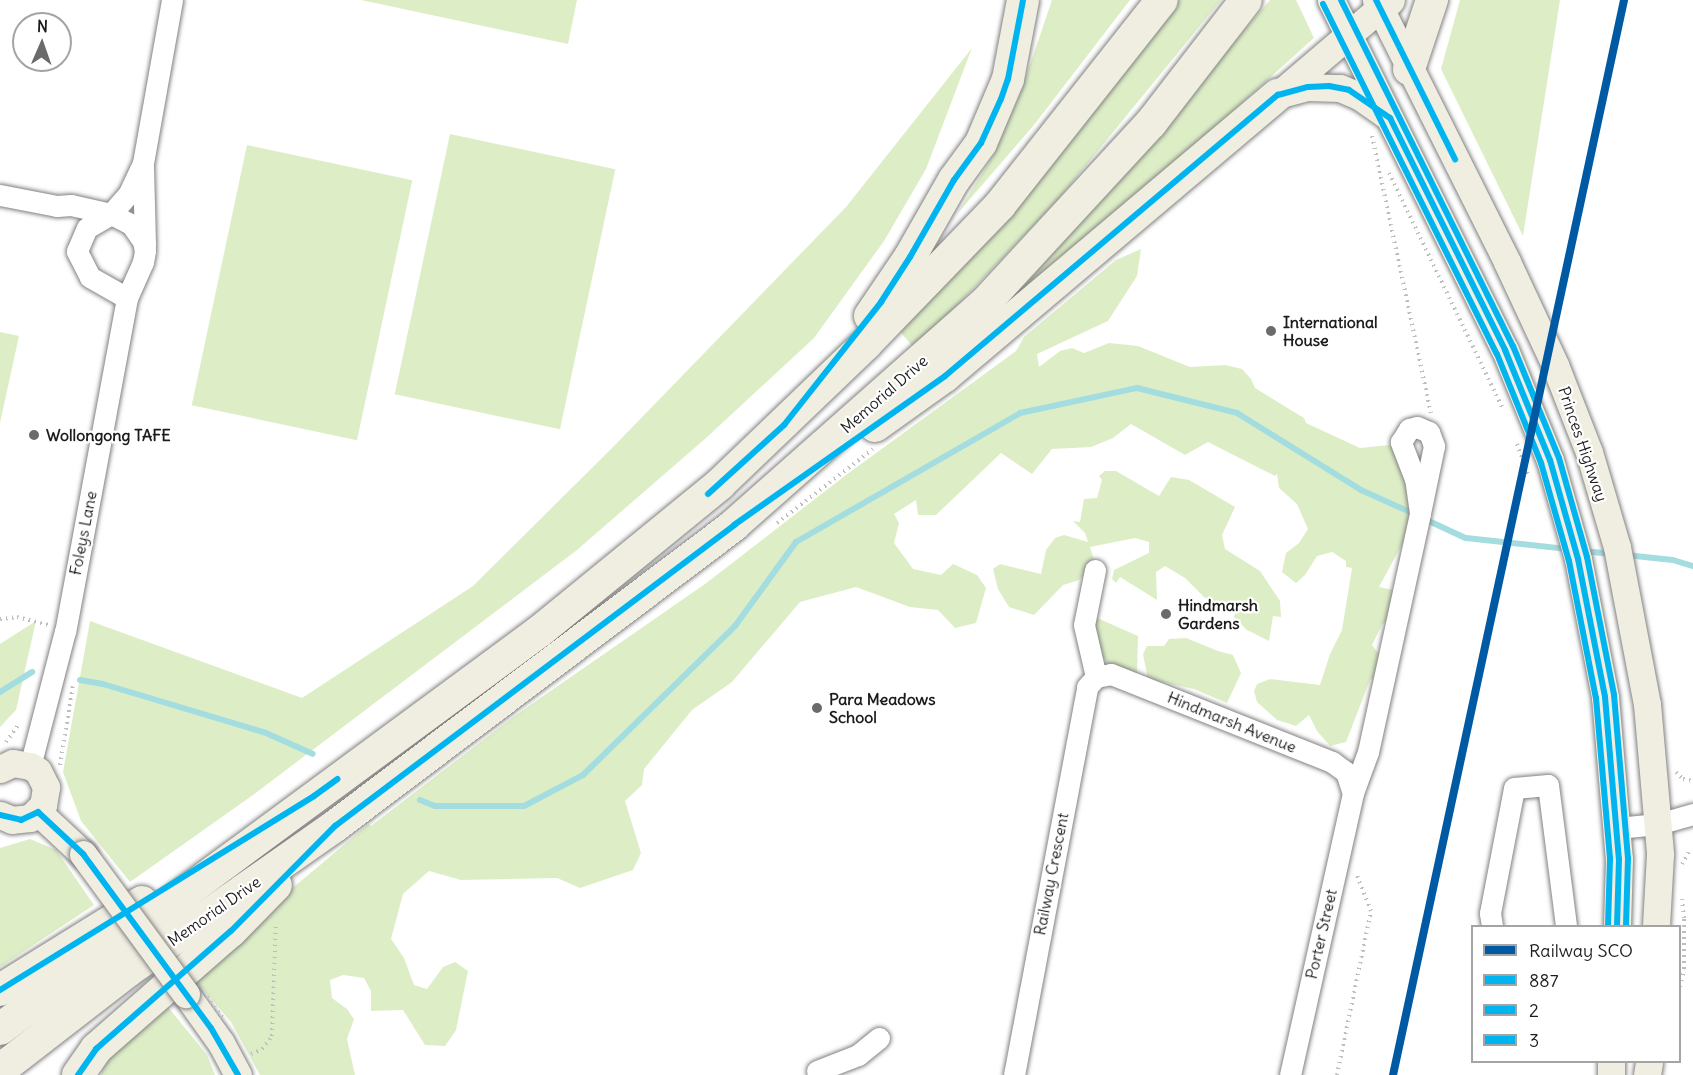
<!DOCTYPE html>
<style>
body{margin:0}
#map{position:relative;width:1693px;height:1075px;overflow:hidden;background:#fff;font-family:Delius,sans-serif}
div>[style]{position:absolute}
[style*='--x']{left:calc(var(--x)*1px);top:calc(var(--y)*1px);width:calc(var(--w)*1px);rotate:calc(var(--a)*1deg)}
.green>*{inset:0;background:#ddeec6;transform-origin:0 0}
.stream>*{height:6px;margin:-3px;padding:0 3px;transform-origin:3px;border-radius:3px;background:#a4dde0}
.path>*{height:4px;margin-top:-2px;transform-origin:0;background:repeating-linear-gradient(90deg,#bebebe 0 1.5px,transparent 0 6px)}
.roads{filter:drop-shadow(0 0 2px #828282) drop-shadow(0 0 2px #828282)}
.minor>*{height:21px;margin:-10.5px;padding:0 10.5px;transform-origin:10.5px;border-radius:10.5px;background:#fff}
.major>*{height:27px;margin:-13.5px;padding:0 13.5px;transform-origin:13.5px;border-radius:13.5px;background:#f0ede1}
.highway>*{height:32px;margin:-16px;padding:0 16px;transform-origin:16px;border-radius:16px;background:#f0ede1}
.path-bridge>*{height:4px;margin-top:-2px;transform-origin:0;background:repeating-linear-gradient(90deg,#bebebe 0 1.5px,transparent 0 6px)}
.bridges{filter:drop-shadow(0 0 2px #828282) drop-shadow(0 0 2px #828282)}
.major-bridge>*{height:27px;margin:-13.5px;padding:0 13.5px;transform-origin:13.5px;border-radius:13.5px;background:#f0ede1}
.bus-1>*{height:6px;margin:-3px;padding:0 3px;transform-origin:3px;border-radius:3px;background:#00b5ef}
.bus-2>*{height:6px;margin:-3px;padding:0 3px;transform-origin:3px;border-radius:3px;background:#00b5ef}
.bus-3>*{height:6px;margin:-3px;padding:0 3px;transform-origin:3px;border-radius:3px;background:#00b5ef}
.rail-1>*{height:8px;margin:-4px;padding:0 4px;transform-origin:4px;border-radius:4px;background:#005aa3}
.dots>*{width:16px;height:16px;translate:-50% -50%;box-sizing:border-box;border:3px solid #fff;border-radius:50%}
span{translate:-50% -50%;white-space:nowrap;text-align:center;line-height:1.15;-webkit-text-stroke:4.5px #fff;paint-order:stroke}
.poi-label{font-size:16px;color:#1c1c1c;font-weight:700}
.left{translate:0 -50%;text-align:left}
.street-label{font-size:16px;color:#1c1c1c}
.legend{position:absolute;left:1471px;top:925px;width:210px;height:138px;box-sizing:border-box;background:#fff;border:2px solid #a4a4a4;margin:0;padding:8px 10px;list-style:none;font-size:18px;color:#1c1c1c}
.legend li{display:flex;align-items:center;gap:12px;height:30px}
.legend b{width:30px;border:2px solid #a4a4a4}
.north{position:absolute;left:12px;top:12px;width:60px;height:60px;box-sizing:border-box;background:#fff;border:2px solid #a4a4a4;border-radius:50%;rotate:2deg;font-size:16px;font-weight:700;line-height:24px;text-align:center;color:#1c1c1c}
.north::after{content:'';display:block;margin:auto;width:21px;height:27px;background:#6b6b6b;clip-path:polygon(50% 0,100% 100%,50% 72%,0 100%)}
</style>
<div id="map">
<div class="green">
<i style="clip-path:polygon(361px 0,577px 0,568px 44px)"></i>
<i style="clip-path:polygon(1052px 0,1130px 0,1034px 125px,957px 214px,993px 156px,1020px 94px)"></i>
<i style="clip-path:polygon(1177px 0,1221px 0,1056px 202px,915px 349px,897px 328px,1089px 117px)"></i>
<i style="clip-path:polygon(1270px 0,1296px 0,1314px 38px,977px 341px)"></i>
<i style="clip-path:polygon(1460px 0,1560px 0,1523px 236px,1441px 69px)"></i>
<i style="clip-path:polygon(972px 48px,926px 169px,884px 241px,814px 338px,706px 438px,577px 550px,253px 795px,130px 882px,81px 821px,63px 772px,90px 621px,302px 698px,473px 586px,614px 446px,846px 207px)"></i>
<i style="left:450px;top:134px;width:169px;height:266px;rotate:12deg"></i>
<i style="left:247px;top:145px;width:169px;height:266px;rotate:12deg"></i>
<i style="clip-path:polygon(1141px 249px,1137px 276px,1108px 321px,1037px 354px,1039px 367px,1060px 351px,1072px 348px,1084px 353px,1109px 343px,1138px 346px,1190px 367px,1225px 365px,1242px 369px,1251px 379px,1255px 388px,1304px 418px,1306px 423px,1360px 448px,1389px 445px,1417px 469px,1406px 537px,1379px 587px,1394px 590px,1399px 610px,1382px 625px,1372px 645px,1387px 665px,1379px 677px,1370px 680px,1346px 742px,1330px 746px,1317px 731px,1309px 715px,1296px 726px,1277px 720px,1257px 702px,1254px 691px,1257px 684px,1270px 679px,1320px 685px,1330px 654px,1342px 630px,1352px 568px,1346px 567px,1346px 561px,1332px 552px,1317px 556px,1305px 575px,1296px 583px,1282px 572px,1286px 553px,1299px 543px,1308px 529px,1297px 504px,1279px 488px,1277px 474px,1275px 476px,1208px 442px,1185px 455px,1131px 424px,1113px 438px,1091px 447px,1052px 449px,1032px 474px,1001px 453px,936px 515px,918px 515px,916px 500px,894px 514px,899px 523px,894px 543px,913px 569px,941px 575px,953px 564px,977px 575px,986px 588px,976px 623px,955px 628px,938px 610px,910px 607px,856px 587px,800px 602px,732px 682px,692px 710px,644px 769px,642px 785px,625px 801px,641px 853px,633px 870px,580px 888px,557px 878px,461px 880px,429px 871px,403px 894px,391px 939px,404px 958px,414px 985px,427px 989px,443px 967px,455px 962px,468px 971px,456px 1030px,445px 1046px,425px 1045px,403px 1010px,371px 1011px,371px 991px,364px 978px,343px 975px,330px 980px,332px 998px,347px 1009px,354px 1019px,347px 1039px,355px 1075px,260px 1075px,231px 1022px,190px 974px,369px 824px,371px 826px,516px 715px,705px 584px,846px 475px,1016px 351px,1024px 337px,1116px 260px)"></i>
<i style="clip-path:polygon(0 332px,19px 336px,0 423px)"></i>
<i style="clip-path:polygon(1105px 471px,1116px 471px,1159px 496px,1171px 477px,1189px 480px,1235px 507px,1222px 535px,1225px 549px,1260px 571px,1280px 601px,1281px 617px,1273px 616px,1269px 641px,1247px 630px,1234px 617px,1235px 613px,1204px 597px,1185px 578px,1165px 566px,1156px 572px,1157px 600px,1120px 577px,1116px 583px,1112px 579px,1114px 570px,1149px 553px,1149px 542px,1135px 538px,1090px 547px,1095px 563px,1079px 580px,1063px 585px,1034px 615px,1009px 607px,998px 589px,993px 569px,1000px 564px,1041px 574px,1046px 550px,1055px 538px,1064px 535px,1088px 542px,1085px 533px,1073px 521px,1080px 522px,1084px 499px,1097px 498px,1102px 480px,1099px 476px)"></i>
<i style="clip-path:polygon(1097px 618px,1138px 636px,1137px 675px,1111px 674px,1106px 661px,1090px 642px,1092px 624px)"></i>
<i style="clip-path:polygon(36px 621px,16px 710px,0 727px,0 644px)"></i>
<i style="clip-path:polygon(1186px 638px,1218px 651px,1233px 655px,1241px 673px,1227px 703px,1194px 689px,1148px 679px,1143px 654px,1147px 646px,1164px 646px,1169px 639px)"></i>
<i style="clip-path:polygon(30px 839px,56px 850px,94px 905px,0 967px,0 848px)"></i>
<i style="clip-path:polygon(159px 996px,207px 1055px,215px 1075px,101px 1075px,111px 1044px)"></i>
</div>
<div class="stream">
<i style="--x:1431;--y:522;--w:38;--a:25"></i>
<i style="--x:1466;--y:538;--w:103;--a:6.2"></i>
<i style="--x:1584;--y:551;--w:28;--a:6"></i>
<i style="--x:1626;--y:555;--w:47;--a:6.1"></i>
<i style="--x:1673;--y:560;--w:21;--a:17"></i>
<i style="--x:80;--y:680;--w:23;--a:10"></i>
<i style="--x:103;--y:684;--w:170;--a:16.7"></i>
<i style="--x:266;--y:733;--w:51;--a:24.1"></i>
<i style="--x:0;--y:692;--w:38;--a:-32"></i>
<i style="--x:420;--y:800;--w:16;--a:22"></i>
<i style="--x:435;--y:806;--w:89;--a:0"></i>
<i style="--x:524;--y:806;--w:67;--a:-27.7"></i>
<i style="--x:583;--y:775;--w:213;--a:-44.4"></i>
<i style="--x:735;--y:626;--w:104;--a:-54"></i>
<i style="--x:796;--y:542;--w:258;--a:-29.9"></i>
<i style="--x:1020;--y:413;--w:120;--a:-12.1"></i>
<i style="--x:1137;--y:388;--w:103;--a:14"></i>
<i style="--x:1237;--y:413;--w:146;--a:31.8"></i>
<i style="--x:1361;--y:490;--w:54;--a:24.2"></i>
</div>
<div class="path">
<i style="--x:1372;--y:136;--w:283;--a:78"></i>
<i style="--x:1389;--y:173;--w:260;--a:64.2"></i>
<i style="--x:1517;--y:444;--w:32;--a:70"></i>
<i style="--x:777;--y:523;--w:121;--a:-37.6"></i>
<i style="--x:0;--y:619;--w:17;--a:-7"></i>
<i style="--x:17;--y:617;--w:33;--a:14"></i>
<i style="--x:6;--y:742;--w:22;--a:-54"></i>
<i style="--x:60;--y:765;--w:80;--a:-80.7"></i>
<i style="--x:1676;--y:772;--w:10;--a:45"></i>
<i style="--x:1683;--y:779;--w:10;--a:11"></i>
<i style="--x:1682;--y:864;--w:14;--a:-60"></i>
<i style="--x:1680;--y:987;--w:18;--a:-77"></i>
<i style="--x:1684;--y:969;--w:51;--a:-90"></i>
<i style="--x:1684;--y:918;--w:19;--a:-96"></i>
<i style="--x:251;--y:1054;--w:12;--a:-24"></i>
<i style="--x:262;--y:1049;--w:16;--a:-52"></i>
<i style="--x:272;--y:1036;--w:114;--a:-88"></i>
<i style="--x:1337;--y:1075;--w:167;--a:-78.3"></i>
<i style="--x:1371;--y:911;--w:41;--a:-111.5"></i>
</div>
<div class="roads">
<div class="minor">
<i style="--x:143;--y:167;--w:79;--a:88.5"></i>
<i style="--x:0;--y:195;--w:58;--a:10.9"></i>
<i style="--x:57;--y:206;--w:14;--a:-4"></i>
<i style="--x:71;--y:205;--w:41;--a:12.7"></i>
<i style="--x:111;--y:214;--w:22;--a:27"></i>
<i style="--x:131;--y:224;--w:21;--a:55"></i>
<i style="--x:143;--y:241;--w:10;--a:79"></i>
<i style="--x:145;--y:251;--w:11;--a:100"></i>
<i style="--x:143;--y:262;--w:39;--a:114"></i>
<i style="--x:127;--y:298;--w:339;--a:100.5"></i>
<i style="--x:65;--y:631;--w:139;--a:104.5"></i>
<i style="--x:127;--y:298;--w:43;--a:-150.4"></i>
<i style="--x:90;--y:277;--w:29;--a:-117"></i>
<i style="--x:77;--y:251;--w:25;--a:-67"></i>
<i style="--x:87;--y:228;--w:28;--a:-30"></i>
<i style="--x:111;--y:214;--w:28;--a:-49"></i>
<i style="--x:129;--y:193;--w:33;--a:-65"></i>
<i style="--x:143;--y:163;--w:166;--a:-79.9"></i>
<i style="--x:1095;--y:570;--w:56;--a:101.3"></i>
<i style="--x:1084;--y:625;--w:53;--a:77"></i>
<i style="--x:1096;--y:677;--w:15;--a:-11"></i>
<i style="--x:1111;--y:674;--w:238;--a:21.7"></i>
<i style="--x:1332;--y:762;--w:17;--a:36"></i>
<i style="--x:1346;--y:772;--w:22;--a:72"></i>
<i style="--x:1617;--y:828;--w:41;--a:-5.6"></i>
<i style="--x:1658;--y:824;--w:36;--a:-16"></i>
<i style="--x:1492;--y:926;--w:13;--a:-99"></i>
<i style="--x:1490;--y:913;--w:127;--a:-79.1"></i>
<i style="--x:1514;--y:788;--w:34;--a:-5"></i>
<i style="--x:1548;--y:785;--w:142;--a:82.7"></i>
<i style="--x:817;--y:1071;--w:44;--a:-21.3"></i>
<i style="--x:858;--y:1055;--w:27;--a:-39"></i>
<i style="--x:1014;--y:1075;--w:395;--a:-79.3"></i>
<i style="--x:1087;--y:687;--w:13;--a:-48"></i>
<i style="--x:1290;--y:1075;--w:289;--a:-77.4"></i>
<i style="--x:1353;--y:793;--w:44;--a:-69.9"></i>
<i style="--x:1368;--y:752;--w:245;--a:-77.7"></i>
<i style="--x:1420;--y:513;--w:34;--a:-98"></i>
<i style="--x:1415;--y:479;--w:40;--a:-111"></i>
<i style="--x:1401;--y:442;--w:15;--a:-58"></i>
<i style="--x:1409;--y:429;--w:8;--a:-14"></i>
<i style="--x:1417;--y:427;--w:13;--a:23"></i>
<i style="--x:1429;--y:432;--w:15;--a:70"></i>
<i style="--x:1434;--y:446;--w:68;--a:101.8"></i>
</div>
<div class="major">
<i style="--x:1331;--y:0;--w:391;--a:63.6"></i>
<i style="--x:1505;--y:350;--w:119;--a:67.8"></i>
<i style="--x:1550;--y:460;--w:103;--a:74.2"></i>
<i style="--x:1578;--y:559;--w:141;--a:78.9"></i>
<i style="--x:1605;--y:697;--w:163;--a:85.1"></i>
<i style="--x:1619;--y:859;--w:67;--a:91.7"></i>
<i style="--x:1376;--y:0;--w:293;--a:63.4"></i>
<i style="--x:1507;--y:262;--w:114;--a:65"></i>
<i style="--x:1555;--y:365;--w:93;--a:68.7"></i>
<i style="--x:1589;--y:452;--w:99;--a:73.6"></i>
<i style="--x:1617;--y:547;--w:160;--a:79.2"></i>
<i style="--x:1647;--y:704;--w:151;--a:85"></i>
<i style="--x:1660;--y:854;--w:72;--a:93.2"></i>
<i style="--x:1281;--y:94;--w:28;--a:-15"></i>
<i style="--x:1308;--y:87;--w:32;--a:2"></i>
<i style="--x:1340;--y:88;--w:21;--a:23"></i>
<i style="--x:1359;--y:96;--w:33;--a:35"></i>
<i style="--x:1278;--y:95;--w:134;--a:-40.5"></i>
<i style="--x:0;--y:769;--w:14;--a:-25"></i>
<i style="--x:13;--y:763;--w:17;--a:10"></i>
<i style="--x:30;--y:766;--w:9;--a:32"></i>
<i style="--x:38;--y:771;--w:18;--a:63"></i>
<i style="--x:46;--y:787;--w:18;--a:99"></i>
<i style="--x:43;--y:805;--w:18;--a:135"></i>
<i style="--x:30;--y:818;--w:18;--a:174"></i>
<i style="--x:12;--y:820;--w:13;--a:-157"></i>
<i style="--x:38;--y:812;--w:62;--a:43"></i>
<i style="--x:186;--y:994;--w:60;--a:54.5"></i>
<i style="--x:221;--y:1043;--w:36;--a:62"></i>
<i style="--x:1611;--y:1075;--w:13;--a:-90"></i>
<i style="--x:1647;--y:1075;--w:13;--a:-81"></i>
</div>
<div class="highway">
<i style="--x:1380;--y:8;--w:12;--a:-42"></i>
<i style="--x:1409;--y:69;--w:73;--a:-71.6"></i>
<i style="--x:870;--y:316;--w:71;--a:-55.9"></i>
<i style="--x:910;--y:257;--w:89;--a:-60.3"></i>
<i style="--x:954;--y:180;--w:46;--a:-53.9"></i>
<i style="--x:981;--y:143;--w:69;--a:-67.1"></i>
<i style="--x:1008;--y:79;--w:80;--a:-79.2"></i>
<i style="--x:875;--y:426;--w:86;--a:-35.5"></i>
<i style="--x:945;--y:376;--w:436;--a:-40.2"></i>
<i style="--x:0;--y:990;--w:167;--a:-31.8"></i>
<i style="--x:0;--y:1029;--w:671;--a:-36.39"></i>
<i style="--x:540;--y:631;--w:232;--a:-39.2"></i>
<i style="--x:720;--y:484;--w:202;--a:-43.8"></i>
<i style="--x:866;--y:344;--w:193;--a:-46"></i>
<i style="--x:1000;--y:205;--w:261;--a:-51.7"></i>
<i style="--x:0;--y:1070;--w:162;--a:-37.7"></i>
<i style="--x:128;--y:971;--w:253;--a:-35"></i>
<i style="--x:335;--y:826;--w:500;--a:-37"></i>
<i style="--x:734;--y:525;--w:334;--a:-41.5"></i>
<i style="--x:984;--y:304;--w:246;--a:-47.3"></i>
<i style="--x:1151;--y:123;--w:155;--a:-52.3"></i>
<i style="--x:78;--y:1075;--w:32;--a:-55"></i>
<i style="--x:96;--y:1049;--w:179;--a:-41.2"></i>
<i style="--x:231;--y:931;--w:64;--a:-45.6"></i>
</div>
</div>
<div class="path-bridge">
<i style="--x:207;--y:997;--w:26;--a:53"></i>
</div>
<div class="bridges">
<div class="major-bridge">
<i style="--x:83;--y:854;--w:174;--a:53.7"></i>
</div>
</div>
<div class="bus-1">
<i style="--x:1376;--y:0;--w:178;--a:63.6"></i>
<i style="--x:708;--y:494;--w:103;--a:-42.2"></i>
<i style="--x:784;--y:425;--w:157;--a:-51.7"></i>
<i style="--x:881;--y:302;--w:54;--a:-57.2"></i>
<i style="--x:910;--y:257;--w:89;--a:-60.3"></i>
<i style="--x:954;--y:180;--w:46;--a:-53.9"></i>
<i style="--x:981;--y:143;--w:48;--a:-65.6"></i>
<i style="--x:1001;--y:99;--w:21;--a:-71"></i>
<i style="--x:1008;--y:79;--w:80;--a:-79.2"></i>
<i style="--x:0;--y:815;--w:22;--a:13"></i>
<i style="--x:21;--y:820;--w:19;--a:-25"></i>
<i style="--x:38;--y:812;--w:62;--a:43"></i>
<i style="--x:83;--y:854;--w:216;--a:53.7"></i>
<i style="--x:211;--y:1028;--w:54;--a:60.1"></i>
<i style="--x:0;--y:990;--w:369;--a:-31.7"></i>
<i style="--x:314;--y:796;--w:29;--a:-36"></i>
<i style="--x:78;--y:1075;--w:32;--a:-55"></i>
<i style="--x:96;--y:1049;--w:179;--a:-41.2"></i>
<i style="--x:231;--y:931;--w:148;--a:-45.3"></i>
<i style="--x:335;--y:826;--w:500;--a:-37"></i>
<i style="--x:734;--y:525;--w:258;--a:-35.2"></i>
<i style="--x:945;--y:376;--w:436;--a:-40.2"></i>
<i style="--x:1278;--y:95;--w:31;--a:-15"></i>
<i style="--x:1308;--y:87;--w:21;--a:-3"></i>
<i style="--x:1329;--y:86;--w:20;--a:11"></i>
<i style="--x:1349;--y:90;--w:50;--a:34.3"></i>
<i style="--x:1390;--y:118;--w:259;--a:63.6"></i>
<i style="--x:1505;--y:350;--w:119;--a:67.8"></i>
<i style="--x:1550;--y:460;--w:103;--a:74.2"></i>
<i style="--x:1578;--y:559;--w:141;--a:78.9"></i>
<i style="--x:1605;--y:697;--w:163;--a:85.1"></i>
<i style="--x:1619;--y:859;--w:67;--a:91.7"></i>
</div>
<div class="bus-2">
<i style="--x:1323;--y:4;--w:391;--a:63.6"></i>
<i style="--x:1497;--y:354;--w:118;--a:68"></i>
<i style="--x:1541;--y:463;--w:102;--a:74.1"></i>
<i style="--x:1569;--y:561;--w:140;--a:78.9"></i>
<i style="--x:1596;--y:698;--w:162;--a:85"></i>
<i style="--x:1610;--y:859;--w:67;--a:91.7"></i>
</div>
<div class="bus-3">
<i style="--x:1341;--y:0;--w:386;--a:63.6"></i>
<i style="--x:1513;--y:346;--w:121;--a:67.7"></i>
<i style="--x:1559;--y:458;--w:103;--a:74.2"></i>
<i style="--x:1587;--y:557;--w:141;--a:78.9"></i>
<i style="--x:1614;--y:695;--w:164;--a:85.1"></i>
<i style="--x:1628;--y:858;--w:68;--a:91.7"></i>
</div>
<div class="rail-1">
<i style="--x:1393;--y:1075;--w:1100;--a:-77.87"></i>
</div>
<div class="dots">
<i style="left:1271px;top:331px;background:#6b6b6b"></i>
<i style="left:34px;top:435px;background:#6b6b6b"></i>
<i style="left:1166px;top:614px;background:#6b6b6b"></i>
<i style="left:817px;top:708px;background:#6b6b6b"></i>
</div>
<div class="poi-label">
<span class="left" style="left:1283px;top:331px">International<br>House</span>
<span class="left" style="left:46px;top:435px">Wollongong TAFE</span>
<span class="left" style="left:1178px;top:614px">Hindmarsh<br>Gardens</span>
<span class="left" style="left:829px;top:708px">Para Meadows<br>School</span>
</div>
<div class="street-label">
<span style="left:884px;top:394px;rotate:-41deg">Memorial Drive</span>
<span style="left:1583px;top:444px;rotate:71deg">Princes Highway</span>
<span style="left:83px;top:533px;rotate:-79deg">Foleys Lane</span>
<span style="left:1232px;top:722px;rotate:22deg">Hindmarsh Avenue</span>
<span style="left:1051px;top:874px;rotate:-79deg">Railway Crescent</span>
<span style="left:214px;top:911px;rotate:-35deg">Memorial Drive</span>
<span style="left:1321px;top:934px;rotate:-77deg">Porter Street</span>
</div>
<ul class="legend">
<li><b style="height:8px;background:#005aa3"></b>Railway SCO</li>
<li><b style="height:8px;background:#00b5ef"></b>887</li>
<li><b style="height:8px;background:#00b5ef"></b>2</li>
<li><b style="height:8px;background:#00b5ef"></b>3</li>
</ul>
<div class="north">N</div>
</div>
